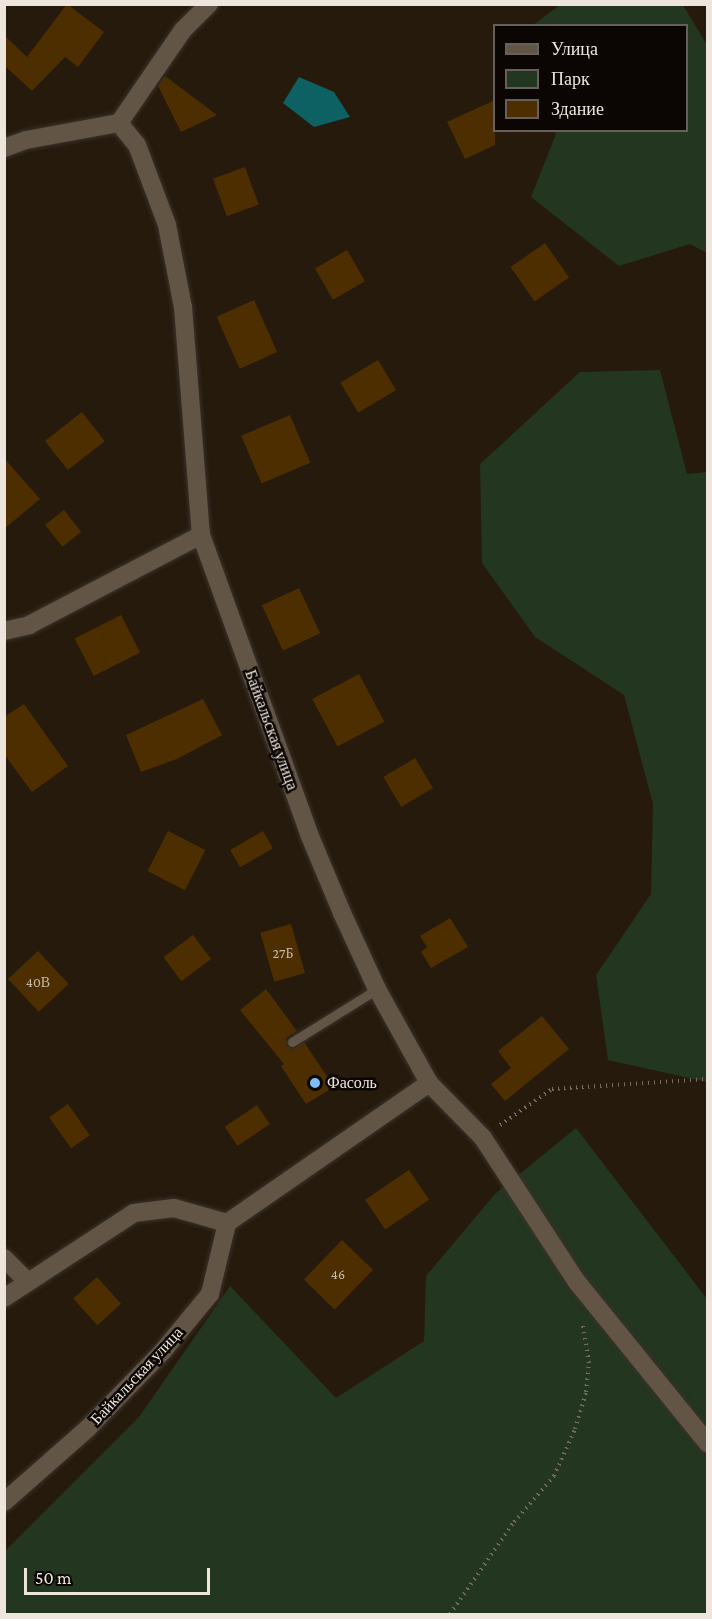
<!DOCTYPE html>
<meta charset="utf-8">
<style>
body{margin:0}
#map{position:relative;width:712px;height:1619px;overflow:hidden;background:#251a0c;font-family:"Crimson Pro",serif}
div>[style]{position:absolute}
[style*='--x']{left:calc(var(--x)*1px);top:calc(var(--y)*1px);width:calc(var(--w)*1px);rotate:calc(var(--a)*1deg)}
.green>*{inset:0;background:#233620}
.water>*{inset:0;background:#0d6163}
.building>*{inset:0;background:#4d2e00;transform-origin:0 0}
.path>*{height:4px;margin-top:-2px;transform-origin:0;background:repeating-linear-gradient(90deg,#756b5f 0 1.5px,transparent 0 6px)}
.roads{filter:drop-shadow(0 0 2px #3b322c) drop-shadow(0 0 2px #3b322c)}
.lane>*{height:9px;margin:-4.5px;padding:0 4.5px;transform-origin:4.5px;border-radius:4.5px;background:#635546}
.street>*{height:18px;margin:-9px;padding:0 9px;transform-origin:9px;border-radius:9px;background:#635546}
.dots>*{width:16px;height:16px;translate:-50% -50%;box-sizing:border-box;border:3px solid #0b0603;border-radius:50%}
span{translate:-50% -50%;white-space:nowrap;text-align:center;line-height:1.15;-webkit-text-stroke:5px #0b0603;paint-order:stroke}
.number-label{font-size:14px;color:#c6b8a6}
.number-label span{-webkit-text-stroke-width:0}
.street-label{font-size:16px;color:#eee6dd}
.poi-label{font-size:16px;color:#eee6dd}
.left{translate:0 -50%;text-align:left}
.frame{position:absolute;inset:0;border:6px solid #eee6dd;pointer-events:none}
.legend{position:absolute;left:493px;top:24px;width:195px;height:108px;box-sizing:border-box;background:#0b0603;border:2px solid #66605a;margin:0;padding:8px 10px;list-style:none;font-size:18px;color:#eee6dd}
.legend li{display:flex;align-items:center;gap:12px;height:30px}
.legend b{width:30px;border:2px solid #66605a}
.scale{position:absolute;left:24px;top:1568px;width:186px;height:27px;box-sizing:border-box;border:3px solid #eee6dd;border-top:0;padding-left:8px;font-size:18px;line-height:21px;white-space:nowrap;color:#eee6dd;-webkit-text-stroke:4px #0b0603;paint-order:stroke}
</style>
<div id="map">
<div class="green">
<i style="clip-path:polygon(561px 4px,683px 5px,707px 45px,707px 253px,690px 244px,619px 266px,531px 197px,556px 134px,553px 131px,686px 130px,686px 26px,533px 25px)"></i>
<i style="clip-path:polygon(660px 370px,687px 474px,707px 472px,707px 1082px,608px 1060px,596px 975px,651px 894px,653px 804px,624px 695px,535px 637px,482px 563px,480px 464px,580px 372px)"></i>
<i style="clip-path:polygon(576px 1128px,707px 1299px,707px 1614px,5px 1614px,5px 1551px,139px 1417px,230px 1286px,336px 1398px,424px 1341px,426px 1276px,495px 1194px)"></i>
</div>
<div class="water">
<i style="clip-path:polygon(299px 77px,334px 92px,350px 117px,314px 127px,283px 103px)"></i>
</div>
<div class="building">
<i style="clip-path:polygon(67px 4px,104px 32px,78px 67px,65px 57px,32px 91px,4px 65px,4px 35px,27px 57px)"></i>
<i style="clip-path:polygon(165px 76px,217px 115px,181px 132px,158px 86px)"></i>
<i style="clip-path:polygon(495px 100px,495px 145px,465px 159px,447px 122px)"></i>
<i style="left:245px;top:167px;width:40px;height:34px;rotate:70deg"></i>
<i style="left:545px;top:243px;width:42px;height:42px;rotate:55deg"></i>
<i style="left:347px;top:250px;width:36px;height:37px;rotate:60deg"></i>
<i style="left:254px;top:300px;width:57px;height:41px;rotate:66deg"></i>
<i style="left:378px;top:360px;width:35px;height:44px;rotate:59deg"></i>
<i style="left:82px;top:412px;width:37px;height:47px;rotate:52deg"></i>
<i style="left:290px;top:415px;width:52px;height:53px;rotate:67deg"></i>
<i style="clip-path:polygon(4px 458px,40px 499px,4px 529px)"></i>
<i style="left:64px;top:510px;width:28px;height:24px;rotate:52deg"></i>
<i style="left:299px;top:588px;width:50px;height:41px;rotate:65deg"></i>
<i style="left:121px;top:615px;width:42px;height:52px;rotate:63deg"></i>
<i style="left:359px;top:674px;width:54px;height:53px;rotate:62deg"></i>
<i style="clip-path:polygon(203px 699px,222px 735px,177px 759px,141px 772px,126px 735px)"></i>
<i style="clip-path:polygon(24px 704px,68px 766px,32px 792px,4px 754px,4px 717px)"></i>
<i style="left:415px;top:758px;width:35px;height:37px;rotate:59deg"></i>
<i style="left:168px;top:831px;width:42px;height:45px;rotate:27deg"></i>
<i style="left:263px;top:831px;width:20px;height:38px;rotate:60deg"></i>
<i style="clip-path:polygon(450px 918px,468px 947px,431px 968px,421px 952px,427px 947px,420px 936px)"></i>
<i style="left:291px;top:924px;width:51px;height:32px;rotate:74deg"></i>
<i style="left:193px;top:935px;width:30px;height:37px;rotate:53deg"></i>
<i style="left:38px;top:951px;width:45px;height:41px;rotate:47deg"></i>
<i style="clip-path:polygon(266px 989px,297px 1031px,286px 1038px,287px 1046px,293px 1049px,304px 1042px,334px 1087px,306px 1104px,281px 1066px,284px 1064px,240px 1010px)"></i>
<i style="clip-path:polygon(542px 1016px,569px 1049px,505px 1101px,491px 1084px,511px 1068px,498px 1051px)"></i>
<i style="left:68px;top:1104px;width:38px;height:23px;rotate:55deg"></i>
<i style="left:257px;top:1105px;width:23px;height:39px;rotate:56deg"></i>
<i style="left:409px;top:1170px;width:36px;height:53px;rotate:56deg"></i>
<i style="left:342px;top:1240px;width:43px;height:55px;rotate:44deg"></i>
<i style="left:97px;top:1277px;width:36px;height:32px;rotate:48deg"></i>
</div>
<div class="path">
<i style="--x:500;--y:1125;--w:63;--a:-34.7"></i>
<i style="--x:552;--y:1089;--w:156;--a:-3.7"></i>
<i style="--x:450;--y:1614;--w:112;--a:-55.2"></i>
<i style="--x:514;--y:1522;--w:61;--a:-49"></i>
<i style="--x:554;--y:1476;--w:51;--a:-65.9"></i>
<i style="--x:575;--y:1429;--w:39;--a:-73"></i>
<i style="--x:586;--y:1392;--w:29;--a:-84"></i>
<i style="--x:589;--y:1363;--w:39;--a:-99"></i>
</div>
<div class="roads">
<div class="lane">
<i style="--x:292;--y:1042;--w:100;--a:-31.9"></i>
</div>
<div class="street">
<i style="--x:119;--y:123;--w:113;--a:-55.5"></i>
<i style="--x:183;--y:30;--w:37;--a:-45"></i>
<i style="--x:4;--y:148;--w:23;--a:-20"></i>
<i style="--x:26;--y:140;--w:95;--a:-10.4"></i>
<i style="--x:119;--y:123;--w:28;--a:51"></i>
<i style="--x:137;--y:145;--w:85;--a:69.4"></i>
<i style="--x:167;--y:225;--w:84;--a:79"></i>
<i style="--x:183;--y:307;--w:229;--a:85.5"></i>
<i style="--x:201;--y:535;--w:318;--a:70.1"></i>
<i style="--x:309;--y:834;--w:86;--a:67.3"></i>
<i style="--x:342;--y:913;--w:84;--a:65.3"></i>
<i style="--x:377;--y:989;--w:107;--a:61"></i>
<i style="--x:429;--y:1083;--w:77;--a:45.5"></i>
<i style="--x:483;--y:1138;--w:172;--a:56.9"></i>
<i style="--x:577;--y:1282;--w:208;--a:51"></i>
<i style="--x:4;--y:631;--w:26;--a:-13"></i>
<i style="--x:29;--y:625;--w:194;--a:-27.6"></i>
<i style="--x:4;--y:1258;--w:34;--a:45"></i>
<i style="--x:4;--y:1298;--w:155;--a:-33.2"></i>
<i style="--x:134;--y:1213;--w:40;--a:-7.1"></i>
<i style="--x:174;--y:1208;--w:55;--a:15.8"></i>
<i style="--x:4;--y:1502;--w:111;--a:-41.3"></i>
<i style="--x:87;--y:1429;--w:109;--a:-45.7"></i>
<i style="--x:163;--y:1351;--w:74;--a:-50.5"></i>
<i style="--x:210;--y:1294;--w:73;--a:-76.5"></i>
<i style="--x:227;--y:1223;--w:246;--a:-34.7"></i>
</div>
</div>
<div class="dots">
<i style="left:315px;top:1083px;background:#7cbef9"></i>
</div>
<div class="number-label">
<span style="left:283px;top:953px">27Б</span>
<span style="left:38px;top:982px">40В</span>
<span style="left:338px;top:1274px">46</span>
</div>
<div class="street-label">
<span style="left:271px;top:730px;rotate:70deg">Байкальская улица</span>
<span style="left:137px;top:1376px;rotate:-47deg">Байкальская улица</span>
</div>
<div class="poi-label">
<span class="left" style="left:327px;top:1083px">Фасоль</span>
</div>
<div class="frame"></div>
<ul class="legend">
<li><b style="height:8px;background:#635546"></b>Улица</li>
<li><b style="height:16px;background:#233620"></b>Парк</li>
<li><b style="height:16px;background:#4d2e00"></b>Здание</li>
</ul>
<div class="scale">50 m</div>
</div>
